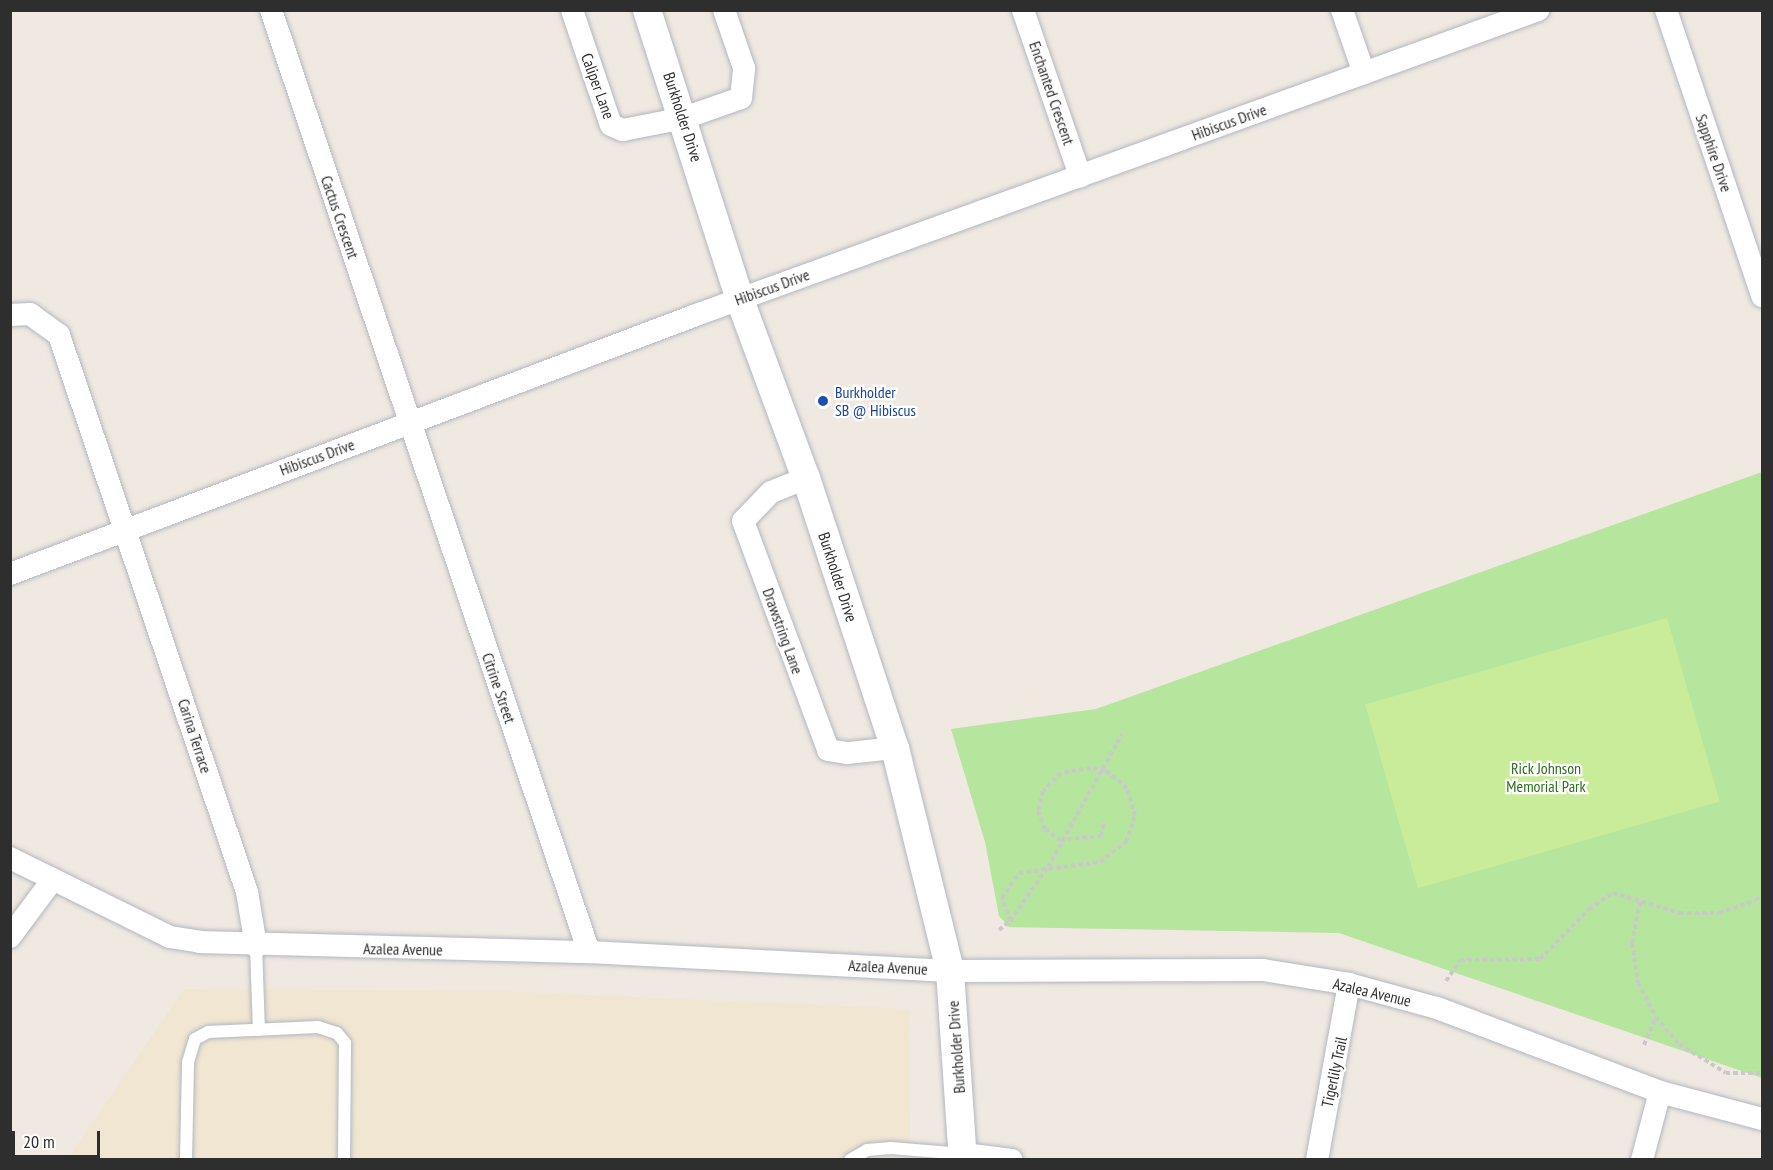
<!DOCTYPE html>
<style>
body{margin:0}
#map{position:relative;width:1773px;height:1170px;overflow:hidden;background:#efe9e1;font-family:"PT Sans Narrow",sans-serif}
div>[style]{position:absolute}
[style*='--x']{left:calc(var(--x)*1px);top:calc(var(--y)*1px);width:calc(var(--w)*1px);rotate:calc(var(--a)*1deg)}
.education>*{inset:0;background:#f0e6d1}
.green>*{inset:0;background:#b6e59e}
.pitch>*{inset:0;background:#c9ec9a;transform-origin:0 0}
.path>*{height:4px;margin-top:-2px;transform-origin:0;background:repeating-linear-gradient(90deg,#c9c9c9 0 4.5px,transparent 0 7.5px)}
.roads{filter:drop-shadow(0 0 2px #b4b7c1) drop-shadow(0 0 2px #b4b7c1)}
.service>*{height:12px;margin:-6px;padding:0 6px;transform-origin:6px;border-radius:6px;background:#fff}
.minor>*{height:22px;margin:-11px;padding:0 11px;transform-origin:11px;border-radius:11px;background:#fff}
.tertiary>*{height:28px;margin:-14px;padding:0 14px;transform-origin:14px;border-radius:14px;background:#fff}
.dots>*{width:16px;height:16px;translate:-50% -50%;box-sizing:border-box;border:3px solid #fff;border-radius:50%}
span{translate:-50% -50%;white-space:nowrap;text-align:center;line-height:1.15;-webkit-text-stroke:4.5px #fff;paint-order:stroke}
.street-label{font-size:16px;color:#2e2e2e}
.transit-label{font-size:16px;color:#164399}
.left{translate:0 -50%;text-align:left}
.park-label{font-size:16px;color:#2c6e1b}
.frame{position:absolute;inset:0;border:12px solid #2e2e2e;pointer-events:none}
.scale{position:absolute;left:12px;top:1131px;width:88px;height:27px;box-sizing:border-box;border:3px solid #2e2e2e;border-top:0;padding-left:8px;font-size:18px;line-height:21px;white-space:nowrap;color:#2e2e2e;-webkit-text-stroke:4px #fff;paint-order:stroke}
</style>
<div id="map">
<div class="education">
<i style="clip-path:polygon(184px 989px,497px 991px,909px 1009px,910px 1159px,67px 1160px)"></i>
</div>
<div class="green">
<i style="clip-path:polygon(1762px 472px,1762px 1078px,1339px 933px,1009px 927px,999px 916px,985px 842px,951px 729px,1096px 709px)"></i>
</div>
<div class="pitch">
<i style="left:1667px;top:618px;width:191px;height:314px;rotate:74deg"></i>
</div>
<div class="path">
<i style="--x:1640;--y:902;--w:42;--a:101"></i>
<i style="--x:1632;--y:943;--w:40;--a:81.5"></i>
<i style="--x:1638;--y:983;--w:38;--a:62"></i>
<i style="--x:1656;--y:1017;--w:35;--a:50"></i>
<i style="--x:1679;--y:1044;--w:55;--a:31.7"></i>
<i style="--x:1726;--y:1073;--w:36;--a:0"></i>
<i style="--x:1010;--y:921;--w:24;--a:-109"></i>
<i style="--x:1002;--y:898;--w:30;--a:-56"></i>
<i style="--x:1019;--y:873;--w:82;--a:-7.7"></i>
<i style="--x:1100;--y:862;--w:33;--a:-38"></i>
<i style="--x:1126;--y:842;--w:28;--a:-71"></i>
<i style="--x:1135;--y:816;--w:29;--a:-106"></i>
<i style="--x:1127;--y:788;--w:28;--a:-141"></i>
<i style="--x:1105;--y:770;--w:14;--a:-172"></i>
<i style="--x:1091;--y:768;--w:30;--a:171"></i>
<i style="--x:1061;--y:773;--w:25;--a:135"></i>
<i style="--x:1043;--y:791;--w:21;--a:104"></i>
<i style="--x:1038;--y:811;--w:19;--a:69"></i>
<i style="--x:1045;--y:829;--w:19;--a:36"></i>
<i style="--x:1060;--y:840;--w:41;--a:-5.6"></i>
<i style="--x:1101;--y:836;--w:16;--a:-79"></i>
<i style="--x:999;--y:930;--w:14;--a:-39"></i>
<i style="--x:1010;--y:921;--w:66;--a:-54.9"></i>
<i style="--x:1048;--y:867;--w:152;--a:-60.9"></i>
<i style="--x:1446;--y:981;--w:25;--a:-56"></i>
<i style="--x:1460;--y:960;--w:80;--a:-0.7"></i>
<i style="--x:1540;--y:959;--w:70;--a:-45.6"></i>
<i style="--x:1589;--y:909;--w:29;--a:-34"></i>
<i style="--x:1613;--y:893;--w:70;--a:16.6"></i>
<i style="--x:1680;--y:913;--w:39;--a:0"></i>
<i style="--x:1719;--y:913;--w:39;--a:-19"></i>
<i style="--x:1756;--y:900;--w:8;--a:-45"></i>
<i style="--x:1644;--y:1045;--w:30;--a:-67"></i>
</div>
<div class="roads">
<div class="service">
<i style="--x:256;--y:946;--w:84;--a:88"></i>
<i style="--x:186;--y:1160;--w:98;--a:-88.8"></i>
<i style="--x:188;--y:1062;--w:24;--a:-73"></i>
<i style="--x:195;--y:1039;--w:15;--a:-28"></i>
<i style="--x:208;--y:1032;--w:110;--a:-2.6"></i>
<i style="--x:318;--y:1027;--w:20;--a:18"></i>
<i style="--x:337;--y:1033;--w:13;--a:51"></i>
<i style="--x:345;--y:1043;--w:117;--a:90.5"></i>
<i style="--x:850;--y:1160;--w:20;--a:-30"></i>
<i style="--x:867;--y:1150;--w:24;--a:-5"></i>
<i style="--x:891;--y:1148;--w:72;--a:4.8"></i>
</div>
<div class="minor">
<i style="--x:271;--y:10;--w:994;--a:71.35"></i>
<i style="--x:572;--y:10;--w:121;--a:71.3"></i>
<i style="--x:611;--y:125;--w:13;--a:23"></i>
<i style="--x:623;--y:130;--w:62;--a:-11.1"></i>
<i style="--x:684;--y:118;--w:60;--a:-19.3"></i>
<i style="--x:741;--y:98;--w:30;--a:-84"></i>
<i style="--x:744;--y:68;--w:61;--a:-109"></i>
<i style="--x:1023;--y:10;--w:176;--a:71"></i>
<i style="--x:1342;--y:10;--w:67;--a:70.8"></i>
<i style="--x:1666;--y:10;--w:302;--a:71.4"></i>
<i style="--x:10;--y:315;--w:20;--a:-3"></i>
<i style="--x:30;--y:314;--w:36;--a:36"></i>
<i style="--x:59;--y:335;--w:588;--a:71.35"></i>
<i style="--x:247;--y:892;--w:55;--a:80.5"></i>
<i style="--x:806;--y:478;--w:38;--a:158"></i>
<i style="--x:771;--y:492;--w:40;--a:134"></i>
<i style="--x:743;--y:521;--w:244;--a:69.6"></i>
<i style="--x:828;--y:750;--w:20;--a:9"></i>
<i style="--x:848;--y:753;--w:47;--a:-6.1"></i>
<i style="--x:10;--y:574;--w:733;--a:-20.68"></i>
<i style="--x:696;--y:315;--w:896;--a:-19.91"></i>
<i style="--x:10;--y:858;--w:178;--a:26.3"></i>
<i style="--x:170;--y:937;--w:30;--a:9"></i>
<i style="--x:200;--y:942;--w:389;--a:1.5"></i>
<i style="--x:589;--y:952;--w:361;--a:3"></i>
<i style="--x:950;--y:971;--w:313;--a:-0.2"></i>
<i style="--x:1263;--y:970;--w:87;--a:9.2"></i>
<i style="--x:1349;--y:984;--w:91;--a:15.3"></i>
<i style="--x:1437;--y:1008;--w:238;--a:20.6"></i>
<i style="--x:1660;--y:1092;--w:106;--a:14.8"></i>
<i style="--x:10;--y:937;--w:72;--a:-53.4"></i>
<i style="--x:964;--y:1154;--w:48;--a:7.1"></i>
<i style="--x:1317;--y:1160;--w:179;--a:-79.7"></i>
<i style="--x:1642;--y:1160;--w:70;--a:-75.2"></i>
</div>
<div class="tertiary">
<i style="--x:647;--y:10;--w:305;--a:72.2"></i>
<i style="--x:740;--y:300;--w:190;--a:69.7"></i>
<i style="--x:806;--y:478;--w:284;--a:71.8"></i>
<i style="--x:895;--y:748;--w:230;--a:76.1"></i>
<i style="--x:950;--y:971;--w:189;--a:86.1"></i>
</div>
</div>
<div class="dots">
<i style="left:823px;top:401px;background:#1a4fb4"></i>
</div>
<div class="street-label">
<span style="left:598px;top:86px;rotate:70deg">Caliper Lane</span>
<span style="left:1052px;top:93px;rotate:71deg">Enchanted Crescent</span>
<span style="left:683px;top:117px;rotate:72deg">Burkholder Drive</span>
<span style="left:1229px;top:122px;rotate:-20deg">Hibiscus Drive</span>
<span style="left:1714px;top:153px;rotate:71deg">Sapphire Drive</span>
<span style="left:340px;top:217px;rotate:71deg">Cactus Crescent</span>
<span style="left:772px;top:287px;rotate:-20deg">Hibiscus Drive</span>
<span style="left:317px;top:457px;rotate:-20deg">Hibiscus Drive</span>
<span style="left:838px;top:577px;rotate:72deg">Burkholder Drive</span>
<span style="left:783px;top:631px;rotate:70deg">Drawstring Lane</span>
<span style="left:499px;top:688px;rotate:71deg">Citrine Street</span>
<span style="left:195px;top:736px;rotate:72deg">Carina Terrace</span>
<span style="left:403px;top:949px;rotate:1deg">Azalea Avenue</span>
<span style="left:888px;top:967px;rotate:3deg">Azalea Avenue</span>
<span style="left:1372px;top:992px;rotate:13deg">Azalea Avenue</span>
<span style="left:956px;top:1047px;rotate:-94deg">Burkholder Drive</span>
<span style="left:1334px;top:1072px;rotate:-78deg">Tigerlily Trail</span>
</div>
<div class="transit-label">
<span class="left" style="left:835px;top:401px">Burkholder<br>SB @ Hibiscus</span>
</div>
<div class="park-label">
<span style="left:1546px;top:777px">Rick Johnson<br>Memorial Park</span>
</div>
<div class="frame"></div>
<div class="scale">20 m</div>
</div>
